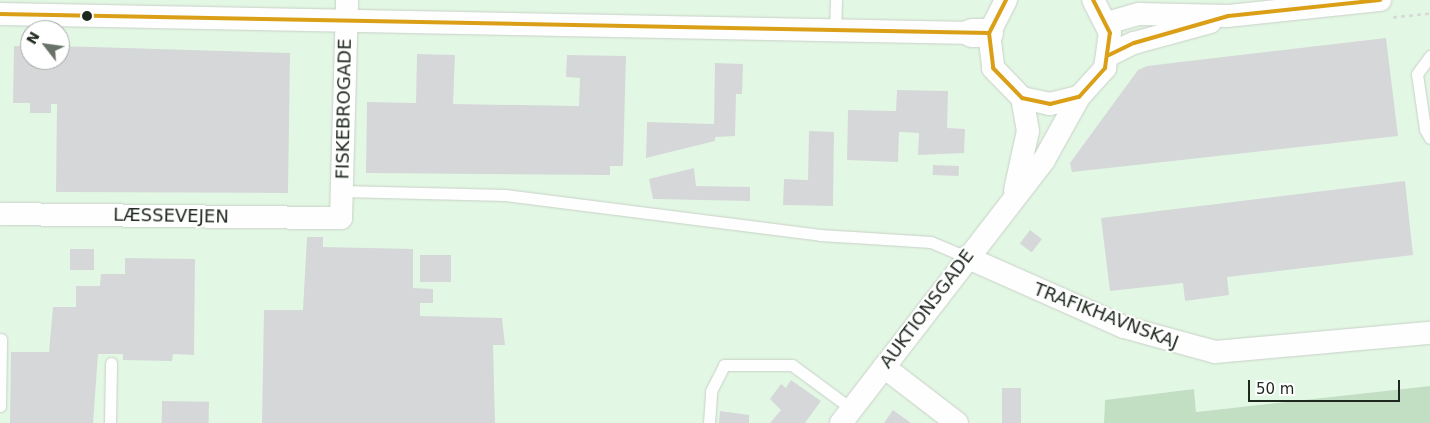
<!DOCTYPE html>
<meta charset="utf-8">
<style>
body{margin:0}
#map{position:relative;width:1430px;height:423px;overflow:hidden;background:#f2faf2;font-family:"DejaVu Sans",sans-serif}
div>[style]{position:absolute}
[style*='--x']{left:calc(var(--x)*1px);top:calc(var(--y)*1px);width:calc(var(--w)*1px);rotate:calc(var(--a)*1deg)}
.built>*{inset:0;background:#e3f8e4}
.water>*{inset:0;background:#c2dfc4}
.building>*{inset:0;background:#d6d7d9;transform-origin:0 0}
.path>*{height:3px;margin-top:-1.5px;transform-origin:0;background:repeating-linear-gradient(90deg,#d9dbd9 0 4px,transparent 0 8px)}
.roads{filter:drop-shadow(0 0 1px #c8d0c8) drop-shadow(0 0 1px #c8d0c8)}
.service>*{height:11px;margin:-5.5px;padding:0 5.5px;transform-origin:5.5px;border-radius:5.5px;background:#fdfefd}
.minor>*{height:22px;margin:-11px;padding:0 11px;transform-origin:11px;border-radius:11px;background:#fdfefd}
.tertiary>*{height:28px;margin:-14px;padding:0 14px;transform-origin:14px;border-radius:14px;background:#fdfefd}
.bus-1>*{height:4px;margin:-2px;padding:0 2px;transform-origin:2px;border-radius:2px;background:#da9f17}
.dots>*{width:14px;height:14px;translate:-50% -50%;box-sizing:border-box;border:2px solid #fff;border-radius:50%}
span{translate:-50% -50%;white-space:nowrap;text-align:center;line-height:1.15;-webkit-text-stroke:4px #fff;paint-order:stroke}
.street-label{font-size:18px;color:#1f281f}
.north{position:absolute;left:20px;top:20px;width:50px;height:50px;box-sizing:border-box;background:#fff;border:1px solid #a5a9a5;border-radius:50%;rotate:300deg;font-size:14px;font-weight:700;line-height:20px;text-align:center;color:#1f281f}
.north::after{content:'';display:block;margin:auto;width:18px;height:22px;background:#697269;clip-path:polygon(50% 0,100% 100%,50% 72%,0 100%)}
.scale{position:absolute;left:1248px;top:380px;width:152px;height:22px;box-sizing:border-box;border:2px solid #1f281f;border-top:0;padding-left:6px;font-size:15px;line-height:18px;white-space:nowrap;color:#1f281f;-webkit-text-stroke:4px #fff;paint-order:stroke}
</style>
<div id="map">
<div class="built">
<i style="clip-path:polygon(evenodd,0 0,1430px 0,1430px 386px,1196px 412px,1194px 389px,1105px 400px,1104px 423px,0 423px,0 0,30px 30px,60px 30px,60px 60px,30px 60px,30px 30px)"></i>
</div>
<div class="water">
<i style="clip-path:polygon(1430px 386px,1430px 423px,1104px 423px,1105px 400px,1194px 389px,1196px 412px)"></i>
</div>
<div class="building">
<i style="clip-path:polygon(1386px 38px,1398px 136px,1072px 172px,1070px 163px,1138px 70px,1147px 66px)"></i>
<i style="clip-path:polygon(14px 46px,30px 46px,30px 60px,60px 60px,60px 46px,290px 53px,288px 193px,56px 192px,57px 104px,51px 104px,51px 113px,30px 113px,30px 103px,13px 103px)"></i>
<i style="clip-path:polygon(417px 54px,455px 55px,453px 104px,579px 106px,580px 78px,566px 77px,567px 55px,626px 56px,623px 166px,610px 166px,610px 175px,366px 173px,367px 102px,416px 103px)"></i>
<i style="clip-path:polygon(715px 63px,743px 64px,742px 94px,736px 94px,735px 136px,715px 137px,715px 141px,646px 158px,647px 122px,714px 124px)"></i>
<i style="clip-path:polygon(897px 90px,948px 91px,947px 128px,965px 129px,964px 153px,918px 155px,919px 133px,899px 132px,898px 162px,847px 160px,848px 110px,896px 111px)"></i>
<i style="clip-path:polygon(809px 131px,834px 132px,833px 206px,783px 205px,784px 179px,808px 180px)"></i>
<i style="left:933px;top:165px;width:26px;height:10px;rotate:2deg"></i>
<i style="clip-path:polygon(694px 168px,696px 186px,750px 187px,750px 201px,653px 199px,649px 179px)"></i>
<i style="clip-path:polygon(1405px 181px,1413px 255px,1227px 277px,1229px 295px,1185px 301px,1183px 283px,1110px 291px,1101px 218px)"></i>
<i style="left:1030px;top:230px;width:15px;height:17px;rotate:37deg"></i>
<i style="clip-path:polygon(307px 237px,323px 237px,323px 247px,413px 249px,413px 288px,433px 289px,433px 303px,420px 303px,420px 316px,502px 318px,505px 345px,493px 345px,495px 423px,262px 423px,264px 310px,303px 310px)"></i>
<i style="left:70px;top:249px;width:24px;height:21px"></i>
<i style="left:420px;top:255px;width:31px;height:27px"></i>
<i style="clip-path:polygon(125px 258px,195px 259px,194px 355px,173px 354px,172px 361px,123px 360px,123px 354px,98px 354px,93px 423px,10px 423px,11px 352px,49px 352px,53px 307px,76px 307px,76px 286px,100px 286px,101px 274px,125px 274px)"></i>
<i style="clip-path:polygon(791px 380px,821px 401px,805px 423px,770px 423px,781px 410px,770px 399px,781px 384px,786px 388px)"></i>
<i style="left:1002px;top:388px;width:19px;height:35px"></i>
<i style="left:162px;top:401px;width:47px;height:22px;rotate:1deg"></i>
<i style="clip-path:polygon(893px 410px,911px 423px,884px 423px)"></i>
<i style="clip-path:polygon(720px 411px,749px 415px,749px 423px,719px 423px)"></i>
</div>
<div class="path">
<i style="--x:1393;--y:17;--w:37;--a:-6"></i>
</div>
<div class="roads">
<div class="service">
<i style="--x:835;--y:30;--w:30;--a:-88"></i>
<i style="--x:1430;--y:56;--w:22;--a:126"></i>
<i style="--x:1417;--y:74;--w:56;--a:81.7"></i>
<i style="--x:1425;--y:129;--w:10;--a:61"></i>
<i style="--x:342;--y:191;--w:163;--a:1.4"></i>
<i style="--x:505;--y:195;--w:318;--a:7.2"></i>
<i style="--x:820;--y:235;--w:111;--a:3.6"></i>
<i style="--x:931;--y:242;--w:38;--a:23"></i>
<i style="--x:0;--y:406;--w:67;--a:-89.1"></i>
<i style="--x:110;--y:423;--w:60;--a:-89"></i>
<i style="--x:709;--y:423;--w:32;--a:-86"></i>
<i style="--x:711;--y:391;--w:29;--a:-63"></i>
<i style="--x:724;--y:365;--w:68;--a:0"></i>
<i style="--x:792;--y:365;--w:74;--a:36.3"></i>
</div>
<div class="minor">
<i style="--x:1006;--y:0;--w:37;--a:117"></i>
<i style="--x:989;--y:33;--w:35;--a:83"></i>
<i style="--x:993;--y:68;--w:42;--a:46"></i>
<i style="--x:1022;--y:98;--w:29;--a:12"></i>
<i style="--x:1050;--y:104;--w:30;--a:-14"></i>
<i style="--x:1079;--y:97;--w:39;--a:-48"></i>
<i style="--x:1105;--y:68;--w:35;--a:-82"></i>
<i style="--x:1110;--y:33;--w:37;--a:-117"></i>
<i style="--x:0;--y:14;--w:972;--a:1.12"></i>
<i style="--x:1107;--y:23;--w:33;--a:-16"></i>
<i style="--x:1139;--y:14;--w:89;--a:1.3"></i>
<i style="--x:1228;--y:16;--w:153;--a:-6"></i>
<i style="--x:1109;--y:55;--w:28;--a:-26"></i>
<i style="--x:1134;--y:43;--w:79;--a:-15.4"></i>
<i style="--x:1015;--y:190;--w:60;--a:-77.6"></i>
<i style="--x:1028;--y:131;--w:34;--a:-100"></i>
<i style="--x:0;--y:214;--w:341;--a:0.7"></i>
<i style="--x:341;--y:218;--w:218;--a:-88.4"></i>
<i style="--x:966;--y:257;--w:173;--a:23.9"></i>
<i style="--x:1124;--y:327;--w:94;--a:15.4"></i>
<i style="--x:1215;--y:352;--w:216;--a:-5.1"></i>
<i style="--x:884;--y:367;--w:92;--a:37.5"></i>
<i style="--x:841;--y:423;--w:332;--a:-52.3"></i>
<i style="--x:1044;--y:160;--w:72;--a:-60.9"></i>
</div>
<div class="tertiary">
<i style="--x:972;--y:33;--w:17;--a:0"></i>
</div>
</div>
<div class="bus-1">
<i style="--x:1006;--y:0;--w:37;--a:117"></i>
<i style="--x:989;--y:33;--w:35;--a:83"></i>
<i style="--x:993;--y:68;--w:42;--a:46"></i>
<i style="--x:1022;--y:98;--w:29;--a:12"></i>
<i style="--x:1050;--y:104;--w:30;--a:-14"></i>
<i style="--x:1079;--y:97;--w:39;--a:-48"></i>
<i style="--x:1105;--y:68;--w:35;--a:-82"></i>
<i style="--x:1110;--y:33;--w:37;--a:-117"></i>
<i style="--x:0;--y:14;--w:989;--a:1.1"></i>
<i style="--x:1109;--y:55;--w:28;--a:-26"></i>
<i style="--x:1134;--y:43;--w:98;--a:-16"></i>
<i style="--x:1228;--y:16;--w:153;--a:-6"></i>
</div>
<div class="dots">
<i style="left:87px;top:16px;background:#1f281f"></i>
</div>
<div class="street-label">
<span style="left:344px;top:109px;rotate:-89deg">FISKEBROGADE</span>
<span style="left:171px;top:216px;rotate:1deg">LÆSSEVEJEN</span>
<span style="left:927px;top:309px;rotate:-53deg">AUKTIONSGADE</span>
<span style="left:1106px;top:316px;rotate:21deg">TRAFIKHAVNSKAJ</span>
</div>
<div class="north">N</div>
<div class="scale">50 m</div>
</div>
